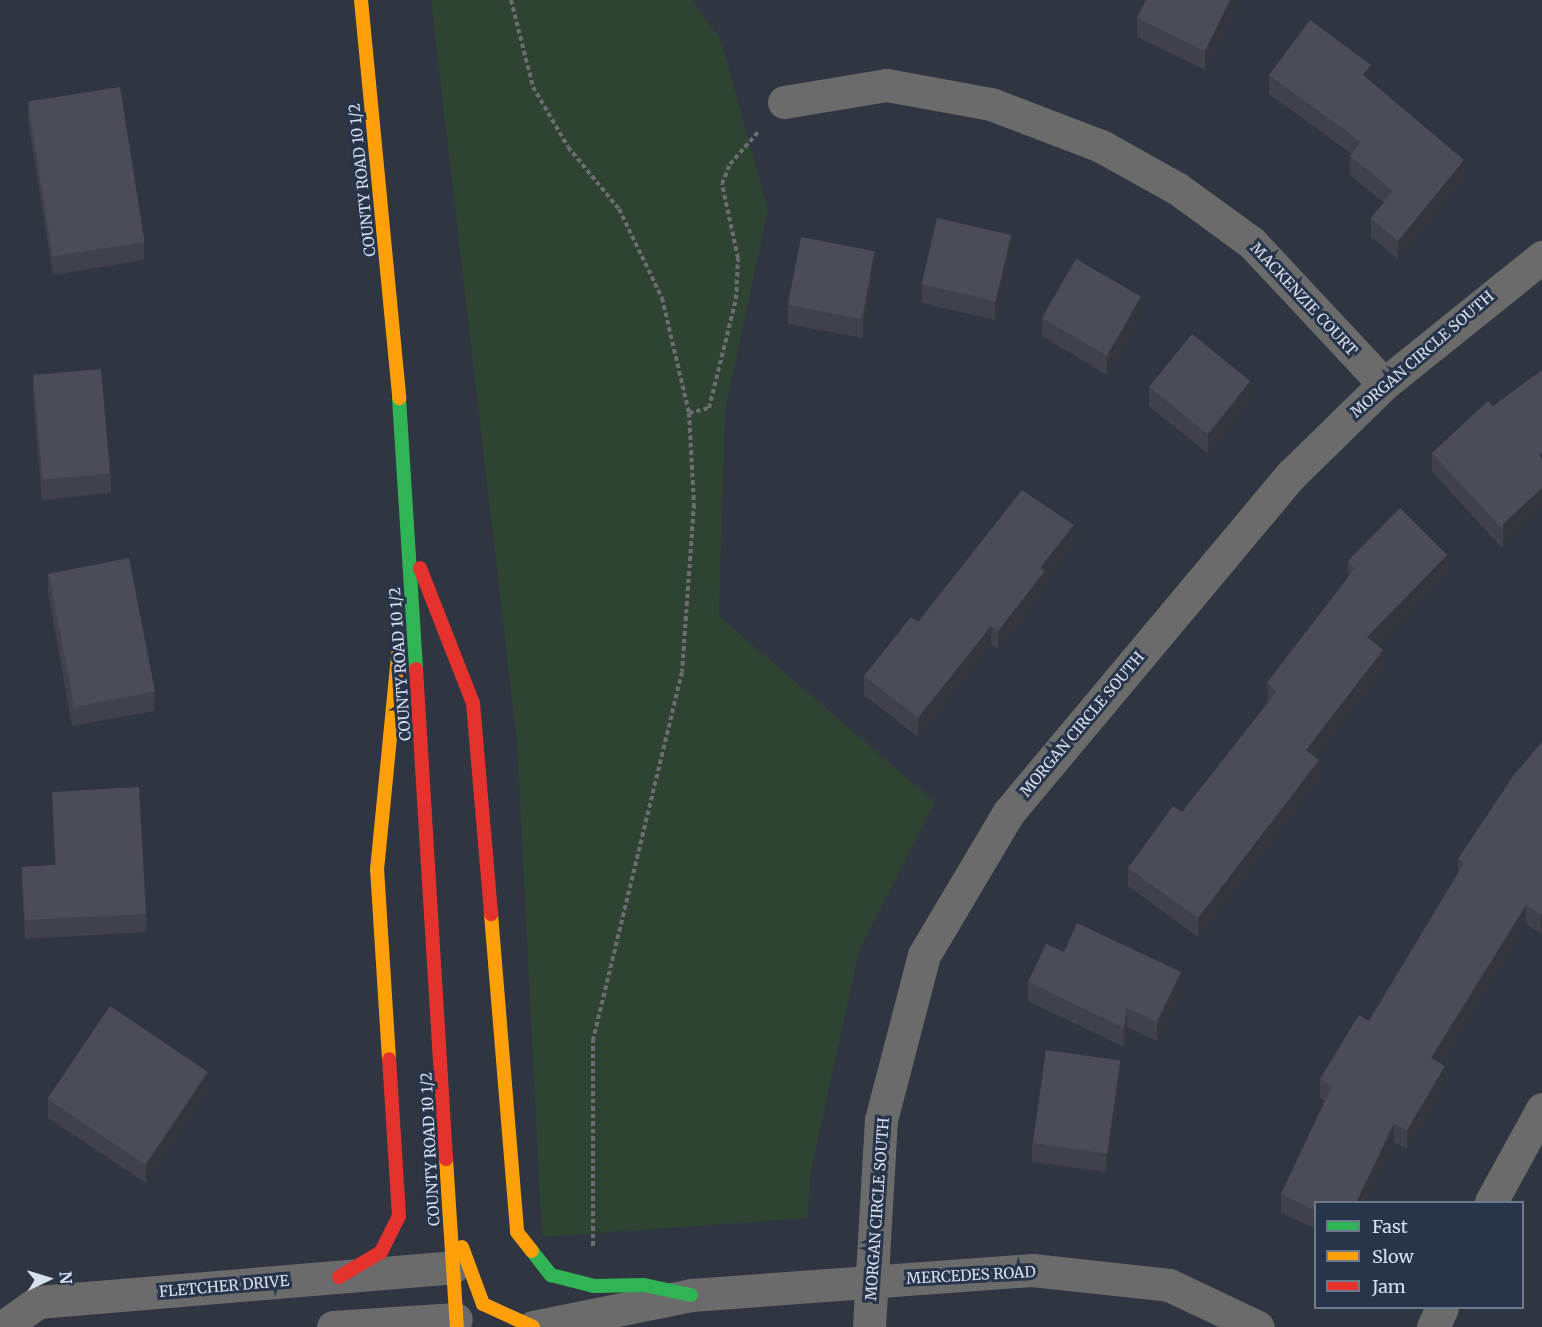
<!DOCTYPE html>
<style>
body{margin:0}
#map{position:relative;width:1542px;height:1327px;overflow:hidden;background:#2f3642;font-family:Merriweather,serif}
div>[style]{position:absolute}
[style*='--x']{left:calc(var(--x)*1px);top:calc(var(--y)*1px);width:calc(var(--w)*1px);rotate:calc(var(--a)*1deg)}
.green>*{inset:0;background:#2f4333}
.path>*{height:4px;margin-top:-2px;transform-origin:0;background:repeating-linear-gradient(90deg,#6b6d71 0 4.5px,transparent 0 7.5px)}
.street>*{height:33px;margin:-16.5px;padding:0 16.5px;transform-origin:16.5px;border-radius:16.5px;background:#6b6b6c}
.fast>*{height:14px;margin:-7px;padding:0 7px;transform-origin:7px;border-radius:7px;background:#30b455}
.slow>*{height:14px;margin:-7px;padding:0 7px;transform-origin:7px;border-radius:7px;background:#ff9f0a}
.jam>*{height:14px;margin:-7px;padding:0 7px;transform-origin:7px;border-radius:7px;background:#e5322d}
.wall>*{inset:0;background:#40414b}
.shaded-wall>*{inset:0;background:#34353d}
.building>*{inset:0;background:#4b4c57;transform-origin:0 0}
span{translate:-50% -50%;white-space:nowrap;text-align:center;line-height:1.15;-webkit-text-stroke:6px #27344a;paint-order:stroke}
.street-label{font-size:15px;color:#d7e0ee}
.legend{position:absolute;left:1314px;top:1201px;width:210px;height:108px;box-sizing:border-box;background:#27344a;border:2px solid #6d798c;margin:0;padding:8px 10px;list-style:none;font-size:18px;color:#d7e0ee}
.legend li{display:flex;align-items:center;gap:12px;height:30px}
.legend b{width:30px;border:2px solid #6d798c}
.north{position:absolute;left:18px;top:1249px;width:60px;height:60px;-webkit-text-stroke:4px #27344a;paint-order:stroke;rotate:86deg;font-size:16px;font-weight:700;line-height:24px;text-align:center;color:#d7e0ee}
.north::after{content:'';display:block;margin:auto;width:21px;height:27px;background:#d7e0ee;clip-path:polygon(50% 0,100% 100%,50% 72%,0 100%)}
</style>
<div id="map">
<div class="green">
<i style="clip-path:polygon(431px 0,692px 0,720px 38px,768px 209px,725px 411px,719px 616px,935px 802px,859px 951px,810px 1175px,808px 1218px,542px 1237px,517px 742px)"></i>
</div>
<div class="path">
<i style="--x:511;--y:0;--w:90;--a:75.8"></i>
<i style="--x:533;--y:87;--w:69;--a:59.7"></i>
<i style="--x:568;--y:147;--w:80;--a:50.6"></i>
<i style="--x:619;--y:209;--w:99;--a:64.2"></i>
<i style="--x:662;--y:298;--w:118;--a:76.8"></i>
<i style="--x:689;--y:413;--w:91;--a:86.9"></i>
<i style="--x:694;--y:504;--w:168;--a:94.1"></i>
<i style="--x:682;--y:672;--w:378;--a:103.6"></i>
<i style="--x:593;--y:1039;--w:207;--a:90"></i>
<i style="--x:689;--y:413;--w:21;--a:-14"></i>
<i style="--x:709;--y:408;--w:112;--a:-76.1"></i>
<i style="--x:736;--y:299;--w:41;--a:-87.2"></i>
<i style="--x:738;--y:258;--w:76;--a:-102.2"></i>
<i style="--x:722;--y:184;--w:22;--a:-68"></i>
<i style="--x:730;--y:164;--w:45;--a:-48.6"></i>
</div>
<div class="street">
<i style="--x:784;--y:102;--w:104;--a:-9.4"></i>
<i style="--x:887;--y:85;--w:106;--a:10.4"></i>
<i style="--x:991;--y:104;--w:118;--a:20.9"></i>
<i style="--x:1101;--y:146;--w:88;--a:29.2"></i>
<i style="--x:1178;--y:189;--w:92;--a:36.1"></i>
<i style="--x:1252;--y:243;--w:193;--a:46.9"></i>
<i style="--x:1491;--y:1202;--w:106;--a:-61.3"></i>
<i style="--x:3;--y:1327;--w:43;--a:-35.5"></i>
<i style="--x:38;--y:1302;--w:416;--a:-4.8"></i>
<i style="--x:333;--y:1327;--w:123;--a:-3.7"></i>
<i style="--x:533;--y:1327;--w:161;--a:-11.4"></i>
<i style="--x:691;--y:1295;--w:342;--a:-4.2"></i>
<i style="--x:1032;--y:1270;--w:138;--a:6.2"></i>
<i style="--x:1169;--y:1285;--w:98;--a:25.3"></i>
<i style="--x:869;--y:1327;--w:207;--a:-86.7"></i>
<i style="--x:881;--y:1120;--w:171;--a:-75.4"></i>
<i style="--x:924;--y:955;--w:166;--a:-59.3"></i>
<i style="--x:1009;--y:812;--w:441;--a:-50.1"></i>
<i style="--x:1292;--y:474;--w:129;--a:-44.4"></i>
<i style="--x:1384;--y:384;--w:203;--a:-38.8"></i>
<i style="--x:1433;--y:1327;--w:21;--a:-65"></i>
</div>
<div class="fast">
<i style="--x:399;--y:398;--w:272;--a:86.4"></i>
<i style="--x:532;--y:1251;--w:31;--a:52"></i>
<i style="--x:551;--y:1275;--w:44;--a:14.3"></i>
<i style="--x:594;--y:1286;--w:50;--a:-1.1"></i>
<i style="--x:644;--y:1285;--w:48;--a:12"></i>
</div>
<div class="slow">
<i style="--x:361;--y:0;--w:400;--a:84.5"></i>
<i style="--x:491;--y:914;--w:319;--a:85.3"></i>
<i style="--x:517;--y:1232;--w:24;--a:52"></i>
<i style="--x:389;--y:1059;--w:189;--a:-93.6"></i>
<i style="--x:377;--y:870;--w:227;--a:-84.4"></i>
<i style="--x:446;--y:1159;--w:168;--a:86.3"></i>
<i style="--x:462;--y:1247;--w:61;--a:69.8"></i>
<i style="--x:483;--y:1304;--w:55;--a:24.7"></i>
</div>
<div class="jam">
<i style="--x:420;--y:568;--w:145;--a:68.6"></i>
<i style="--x:473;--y:703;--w:212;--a:85.1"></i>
<i style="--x:416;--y:669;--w:491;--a:86.5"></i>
<i style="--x:339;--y:1277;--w:49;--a:-30.8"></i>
<i style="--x:381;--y:1252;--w:40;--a:-63.4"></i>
<i style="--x:399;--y:1216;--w:157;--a:-93.6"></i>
</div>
<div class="wall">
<i style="clip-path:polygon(1235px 0,1235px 9px,1205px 70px,1137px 37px,1137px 18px)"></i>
<i style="clip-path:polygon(1269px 75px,1371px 82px,1464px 178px,1398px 259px,1371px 237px,1371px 218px,1384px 203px,1350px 175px,1350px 156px,1352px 154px,1269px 94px)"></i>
<i style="clip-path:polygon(28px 101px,144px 242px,144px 260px,53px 275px,28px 120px)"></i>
<i style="clip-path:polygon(1011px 253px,995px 320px,922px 303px,922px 284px)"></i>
<i style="clip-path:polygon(875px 270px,863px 338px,788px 324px,788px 305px)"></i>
<i style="clip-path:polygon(1141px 316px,1107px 375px,1042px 336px,1042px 318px)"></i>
<i style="clip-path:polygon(1542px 370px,1503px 543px,1503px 549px,1432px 472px,1432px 453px)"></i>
<i style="clip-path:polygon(33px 375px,111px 474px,111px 493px,42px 500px,33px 394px)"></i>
<i style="clip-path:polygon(1149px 387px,1251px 400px,1208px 454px,1149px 406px)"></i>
<i style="clip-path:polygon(1074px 544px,1045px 581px,1045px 590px,998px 650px,991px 644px,918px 737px,864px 695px,864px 676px,918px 622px)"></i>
<i style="clip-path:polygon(1348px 561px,1447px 574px,1378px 645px,1383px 669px,1315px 757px,1319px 779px,1198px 937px,1128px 886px,1128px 868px,1182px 812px,1268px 703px,1267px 683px,1348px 578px)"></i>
<i style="clip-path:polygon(48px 573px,154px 692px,154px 711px,72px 726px,48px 592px)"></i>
<i style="clip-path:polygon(1542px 742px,1542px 932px,1541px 934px,1526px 924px,1440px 1063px,1445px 1085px,1407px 1149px,1394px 1142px,1365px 1203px,1316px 1203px,1316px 1229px,1281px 1213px,1281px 1194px,1325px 1101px,1320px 1098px,1320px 1079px,1369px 1021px,1458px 874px,1458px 859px)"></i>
<i style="clip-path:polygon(52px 792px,146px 914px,146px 932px,25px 939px,22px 886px,22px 867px,55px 865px)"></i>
<i style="clip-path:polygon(1064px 952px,1181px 991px,1157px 1041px,1127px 1027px,1124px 1047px,1028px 1001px,1028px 982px)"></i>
<i style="clip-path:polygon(1120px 1079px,1106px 1172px,1032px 1162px,1032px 1143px)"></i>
<i style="clip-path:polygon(208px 1091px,146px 1183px,48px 1118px,48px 1099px)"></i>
</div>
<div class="shaded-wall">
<i style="clip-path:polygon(1230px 0,1235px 0,1235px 9px,1205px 70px,1205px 51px)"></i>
<i style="clip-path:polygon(1371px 65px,1371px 83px,1363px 75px)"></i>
<i style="clip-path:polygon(1464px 160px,1464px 178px,1398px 259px,1398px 241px)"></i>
<i style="clip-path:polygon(1011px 235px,1011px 253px,995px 320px,995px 301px)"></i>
<i style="clip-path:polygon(875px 251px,875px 270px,863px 338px,863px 319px)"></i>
<i style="clip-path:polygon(1141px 297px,1141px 316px,1107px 375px,1107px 356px)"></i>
<i style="clip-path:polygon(1251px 381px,1251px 400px,1208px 454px,1208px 435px)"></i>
<i style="clip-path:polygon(1542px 488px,1542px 506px,1503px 543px,1503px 524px)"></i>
<i style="clip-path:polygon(1074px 525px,1074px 544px,1045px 581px,1045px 590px,998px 650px,998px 631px,1040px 568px)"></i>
<i style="clip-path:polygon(1447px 555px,1447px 574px,1367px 656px,1367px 637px)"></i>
<i style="clip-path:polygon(991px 626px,991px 644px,918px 737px,918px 718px)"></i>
<i style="clip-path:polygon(1383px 650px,1383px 669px,1306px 769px,1306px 750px)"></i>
<i style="clip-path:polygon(1319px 760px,1319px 779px,1198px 937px,1198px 918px)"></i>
<i style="clip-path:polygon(1526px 905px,1526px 924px,1431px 1077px,1431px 1058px)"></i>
<i style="clip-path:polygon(1542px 913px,1542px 932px,1541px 934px,1541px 915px)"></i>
<i style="clip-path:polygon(1181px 972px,1181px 991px,1157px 1041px,1157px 1022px)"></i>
<i style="clip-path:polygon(1127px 1008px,1127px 1027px,1124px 1047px,1124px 1028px)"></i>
<i style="clip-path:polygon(1120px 1060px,1120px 1079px,1106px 1172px,1106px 1154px)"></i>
<i style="clip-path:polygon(1445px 1066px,1445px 1085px,1407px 1149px,1407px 1130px)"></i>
<i style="clip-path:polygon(208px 1072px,208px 1091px,146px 1183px,146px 1165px)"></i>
<i style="clip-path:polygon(1394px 1123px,1394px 1142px,1365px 1203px,1356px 1203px)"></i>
</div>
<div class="building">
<i style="clip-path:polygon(1146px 0,1230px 0,1205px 51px,1137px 18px)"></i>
<i style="clip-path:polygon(1310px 20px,1371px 65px,1363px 75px,1464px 160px,1398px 241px,1371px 218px,1393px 191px,1350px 156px,1361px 142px,1269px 75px)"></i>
<i style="left:120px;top:87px;width:157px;height:93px;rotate:81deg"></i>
<i style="left:937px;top:218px;width:76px;height:68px;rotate:13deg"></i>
<i style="left:801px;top:237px;width:75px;height:69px;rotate:11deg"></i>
<i style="left:1076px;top:259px;width:75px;height:68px;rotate:30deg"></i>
<i style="left:1192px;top:334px;width:75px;height:68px;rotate:39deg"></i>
<i style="left:101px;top:369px;width:105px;height:68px;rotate:85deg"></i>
<i style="clip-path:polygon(1542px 370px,1542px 453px,1539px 455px,1542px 459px,1542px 488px,1503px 524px,1503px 530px,1432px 453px,1488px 401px,1493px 406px)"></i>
<i style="clip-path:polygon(1022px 490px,1074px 525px,1040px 568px,1045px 571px,998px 631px,991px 626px,918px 718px,864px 676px,911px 617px,918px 622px)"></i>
<i style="clip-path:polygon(1400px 508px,1447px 555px,1367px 637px,1383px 650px,1306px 750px,1319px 760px,1198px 918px,1128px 868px,1173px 806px,1182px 812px,1277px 691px,1267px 683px,1355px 568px,1348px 561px)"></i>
<i style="left:129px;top:558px;width:136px;height:82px;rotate:79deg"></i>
<i style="clip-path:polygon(1542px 742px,1542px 913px,1541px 915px,1526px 905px,1431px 1058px,1445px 1066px,1407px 1130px,1394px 1123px,1356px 1203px,1316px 1203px,1316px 1211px,1281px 1194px,1332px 1086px,1320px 1079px,1359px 1015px,1369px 1021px,1464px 863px,1458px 859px,1513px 776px)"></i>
<i style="clip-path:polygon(139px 787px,146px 914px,25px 920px,22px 867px,56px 865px,52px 792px)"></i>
<i style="clip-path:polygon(1077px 923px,1181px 972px,1157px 1022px,1127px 1008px,1124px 1028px,1028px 982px,1046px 944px,1064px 952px)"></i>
<i style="left:110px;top:1006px;width:118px;height:112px;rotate:34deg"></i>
<i style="left:1046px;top:1050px;width:75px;height:94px;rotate:8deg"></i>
</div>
<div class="street-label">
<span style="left:362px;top:180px;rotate:-96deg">COUNTY ROAD 10 1/2</span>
<span style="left:1304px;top:299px;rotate:47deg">MACKENZIE COURT</span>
<span style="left:1422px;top:354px;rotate:-41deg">MORGAN CIRCLE SOUTH</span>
<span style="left:400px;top:664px;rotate:-94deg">COUNTY ROAD 10 1/2</span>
<span style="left:1082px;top:724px;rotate:-50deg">MORGAN CIRCLE SOUTH</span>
<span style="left:430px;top:1149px;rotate:-93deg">COUNTY ROAD 10 1/2</span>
<span style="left:877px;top:1209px;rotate:-86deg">MORGAN CIRCLE SOUTH</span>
<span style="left:971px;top:1275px;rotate:-3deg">MERCEDES ROAD</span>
<span style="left:224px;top:1286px;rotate:-5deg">FLETCHER DRIVE</span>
</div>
<ul class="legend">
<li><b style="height:8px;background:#30b455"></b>Fast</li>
<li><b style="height:8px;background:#ff9f0a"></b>Slow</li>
<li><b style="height:8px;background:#e5322d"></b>Jam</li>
</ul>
<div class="north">N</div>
</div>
